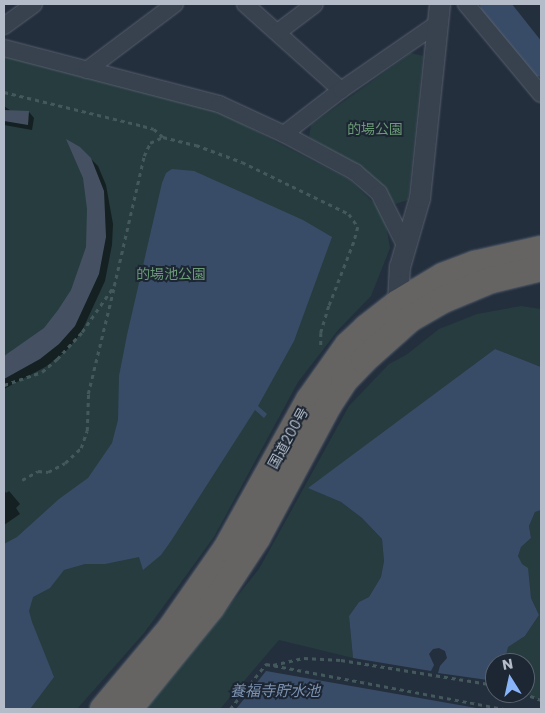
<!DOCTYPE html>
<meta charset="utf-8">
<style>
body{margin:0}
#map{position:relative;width:545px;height:713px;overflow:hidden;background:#242f3e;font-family:Poppins,"Noto Sans JP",sans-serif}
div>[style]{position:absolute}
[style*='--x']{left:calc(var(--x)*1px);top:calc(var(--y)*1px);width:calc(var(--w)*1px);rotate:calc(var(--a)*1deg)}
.green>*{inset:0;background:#263c3f}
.water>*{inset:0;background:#394c67}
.shadow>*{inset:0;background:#0007}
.river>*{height:28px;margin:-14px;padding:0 14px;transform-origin:14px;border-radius:14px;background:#394c67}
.building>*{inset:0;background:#455162}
.path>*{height:2.5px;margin-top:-1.25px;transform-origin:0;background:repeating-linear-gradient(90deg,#44595c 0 4px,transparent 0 8px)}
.roads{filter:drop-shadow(0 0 1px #565f6c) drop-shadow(0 0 1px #565f6c)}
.minor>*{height:16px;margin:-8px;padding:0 8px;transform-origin:8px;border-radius:8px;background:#38414e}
.tertiary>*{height:20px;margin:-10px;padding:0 10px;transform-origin:10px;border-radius:10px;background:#38414e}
.trunk>*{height:26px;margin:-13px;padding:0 13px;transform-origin:13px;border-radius:13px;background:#656462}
span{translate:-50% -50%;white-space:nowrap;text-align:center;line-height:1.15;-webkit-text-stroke:4px #1d2633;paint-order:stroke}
.park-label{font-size:14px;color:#6b9a76}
.street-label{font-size:14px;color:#b4bcc9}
.water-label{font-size:15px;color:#7c92b1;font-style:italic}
.frame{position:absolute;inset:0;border:5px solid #b4bcc9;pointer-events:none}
.north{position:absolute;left:485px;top:653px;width:50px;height:50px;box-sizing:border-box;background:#1d2633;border:1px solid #59626f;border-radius:50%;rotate:350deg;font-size:14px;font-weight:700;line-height:20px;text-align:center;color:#b4bcc9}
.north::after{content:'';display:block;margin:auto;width:18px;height:22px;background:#8ab4f8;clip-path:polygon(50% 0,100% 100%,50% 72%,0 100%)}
</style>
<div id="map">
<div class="green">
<i style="clip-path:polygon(4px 53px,213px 109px,350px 180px,377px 206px,386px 225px,390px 248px,371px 296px,339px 329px,298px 382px,214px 537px,144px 633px,77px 709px,4px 709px)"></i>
<i style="clip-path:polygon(411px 53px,423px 56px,408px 200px,395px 204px,378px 181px,342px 156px,309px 137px,311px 125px)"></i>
<i style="clip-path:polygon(521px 306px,541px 309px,541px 367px,495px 349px,309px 488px,341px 502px,362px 518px,382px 539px,384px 561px,381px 577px,369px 597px,359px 602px,349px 616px,353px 658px,279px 640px,220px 709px,146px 709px,259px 569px,349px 406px,389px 364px,406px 355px,439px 329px,477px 314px)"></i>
<i style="clip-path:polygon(541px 510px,541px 701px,524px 693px,525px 663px,504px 663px,507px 647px,525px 636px,539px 615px,531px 598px,529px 584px,518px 556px,521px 547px,531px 538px,529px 526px,535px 512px)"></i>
</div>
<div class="water">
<i style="clip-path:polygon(172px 169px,194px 171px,303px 220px,332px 237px,294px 341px,258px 406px,267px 414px,264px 418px,255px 410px,171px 541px,161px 555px,143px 570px,139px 557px,105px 564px,85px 564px,64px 570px,50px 588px,33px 597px,29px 611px,32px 622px,54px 677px,30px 709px,4px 709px,4px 544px,17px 537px,59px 499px,88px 478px,112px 443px,118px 420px,119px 376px,127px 335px,162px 183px,166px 173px)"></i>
<i style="clip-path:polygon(495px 349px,541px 367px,541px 510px,535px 512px,529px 526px,531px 538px,521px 547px,518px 556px,522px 564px,528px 568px,531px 598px,539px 615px,525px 636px,508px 647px,504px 663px,495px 663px,495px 681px,438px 673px,440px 666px,447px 658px,445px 651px,439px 648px,433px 649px,429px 654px,434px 665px,431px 671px,353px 658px,349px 616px,359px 602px,369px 597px,381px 577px,384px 561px,382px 539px,362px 518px,341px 502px,308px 488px)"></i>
<i style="clip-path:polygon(266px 671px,482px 709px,236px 709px)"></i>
</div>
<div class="shadow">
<i style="clip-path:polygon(4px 106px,11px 111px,29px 112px,34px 118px,32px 130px,4px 125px)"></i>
<i style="clip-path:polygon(80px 148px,98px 166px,106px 185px,113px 224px,112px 245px,105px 281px,81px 333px,66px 351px,47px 366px,4px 389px,4px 357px,45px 329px,72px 291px,88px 247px,88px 209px)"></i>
<i style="clip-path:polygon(4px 489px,6px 493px,9px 491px,20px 504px,16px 508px,20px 514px,4px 525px)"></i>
</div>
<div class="river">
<i style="--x:494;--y:4;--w:75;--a:51.5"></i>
</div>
<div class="building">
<i style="clip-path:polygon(4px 110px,29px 111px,28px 125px,4px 121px)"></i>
<i style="clip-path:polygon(66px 139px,80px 147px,91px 158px,104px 191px,106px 237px,99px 274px,75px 326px,59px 344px,40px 359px,4px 379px,4px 356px,44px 328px,58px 310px,71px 290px,86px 247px,87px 209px,83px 178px)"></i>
</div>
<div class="path">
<i style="--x:4;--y:92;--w:143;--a:13.7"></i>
<i style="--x:143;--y:126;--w:11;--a:15"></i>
<i style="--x:154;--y:129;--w:12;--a:42"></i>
<i style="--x:4;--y:385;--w:40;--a:-18.9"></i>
<i style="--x:42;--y:372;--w:20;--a:-41"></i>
<i style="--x:57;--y:359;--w:37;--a:-47"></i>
<i style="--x:82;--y:332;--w:56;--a:-55.2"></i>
<i style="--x:114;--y:286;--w:133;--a:-77"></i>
<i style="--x:144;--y:156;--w:14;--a:-65"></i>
<i style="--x:150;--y:143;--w:14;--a:-25"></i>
<i style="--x:163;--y:137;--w:34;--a:14"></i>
<i style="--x:196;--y:145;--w:49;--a:20.3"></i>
<i style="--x:242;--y:162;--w:119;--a:25.9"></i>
<i style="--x:349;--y:214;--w:16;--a:55"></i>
<i style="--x:358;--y:227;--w:16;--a:105"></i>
<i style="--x:354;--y:242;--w:69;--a:111.3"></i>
<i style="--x:329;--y:306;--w:28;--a:107"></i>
<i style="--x:321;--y:333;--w:13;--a:90"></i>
<i style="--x:22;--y:480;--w:18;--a:-29"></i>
<i style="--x:38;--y:471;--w:10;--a:6"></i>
<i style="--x:48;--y:472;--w:19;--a:-28"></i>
<i style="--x:65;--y:463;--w:22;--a:-43"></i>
<i style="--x:81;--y:448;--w:18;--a:-71"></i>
<i style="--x:87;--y:431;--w:37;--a:-88"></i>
<i style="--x:88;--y:394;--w:110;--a:-76.3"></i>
<i style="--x:273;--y:665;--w:32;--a:-13"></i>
<i style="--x:304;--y:658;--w:37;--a:3"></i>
<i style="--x:341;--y:660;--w:156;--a:9.2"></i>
<i style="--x:523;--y:693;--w:19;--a:21"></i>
<i style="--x:230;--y:709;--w:58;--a:-51.3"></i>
<i style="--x:266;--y:664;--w:243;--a:10.7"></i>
</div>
<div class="roads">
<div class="minor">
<i style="--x:245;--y:4;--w:129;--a:41.9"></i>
<i style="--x:466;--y:4;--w:117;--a:50.2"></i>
<i style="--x:4;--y:26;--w:37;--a:-36"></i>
<i style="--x:278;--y:32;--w:46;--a:-37.1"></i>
<i style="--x:4;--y:48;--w:222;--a:14.6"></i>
<i style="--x:219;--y:104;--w:72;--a:24.8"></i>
<i style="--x:284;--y:134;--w:81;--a:28.2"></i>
<i style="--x:355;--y:172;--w:32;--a:41"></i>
<i style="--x:379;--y:193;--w:60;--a:63.4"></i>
<i style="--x:87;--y:70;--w:110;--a:-36.9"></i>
<i style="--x:284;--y:134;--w:72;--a:-37.7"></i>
<i style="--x:341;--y:90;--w:118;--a:-34.6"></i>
</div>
<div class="tertiary">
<i style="--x:405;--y:313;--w:12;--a:-125"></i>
<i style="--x:398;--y:303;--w:36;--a:-87"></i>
<i style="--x:400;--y:267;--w:72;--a:-73.8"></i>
<i style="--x:420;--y:198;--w:195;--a:-84.1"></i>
</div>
<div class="trunk">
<i style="--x:103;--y:709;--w:106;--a:-50"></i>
<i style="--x:171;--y:628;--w:96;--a:-55.2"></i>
<i style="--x:226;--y:549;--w:171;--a:-60.9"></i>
<i style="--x:309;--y:400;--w:67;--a:-54.7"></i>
<i style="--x:348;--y:345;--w:25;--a:-43"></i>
<i style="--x:366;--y:328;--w:41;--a:-38"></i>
<i style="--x:398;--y:303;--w:52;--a:-31"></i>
<i style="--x:443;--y:276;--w:34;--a:-21"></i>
<i style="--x:475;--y:264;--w:68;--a:-12.8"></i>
<i style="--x:129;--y:709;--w:130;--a:-50.9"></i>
<i style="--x:211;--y:608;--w:84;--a:-56.7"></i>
<i style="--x:257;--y:538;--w:150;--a:-61.7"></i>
<i style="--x:328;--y:406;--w:30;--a:-57"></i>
<i style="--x:344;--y:381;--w:29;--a:-46"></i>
<i style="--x:364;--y:360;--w:62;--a:-41.7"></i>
<i style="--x:410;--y:319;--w:38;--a:-30"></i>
<i style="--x:443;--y:300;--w:52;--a:-22.6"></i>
<i style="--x:491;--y:280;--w:51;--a:-13.5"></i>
</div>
</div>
<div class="park-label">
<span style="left:375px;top:129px">的場公園</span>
<span style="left:171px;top:274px">的場池公園</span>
</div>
<div class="street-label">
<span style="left:288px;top:438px;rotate:-61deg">国道200号</span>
</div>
<div class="water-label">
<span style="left:275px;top:691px">養福寺貯水池</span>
</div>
<div class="frame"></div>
<div class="north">N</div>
</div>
